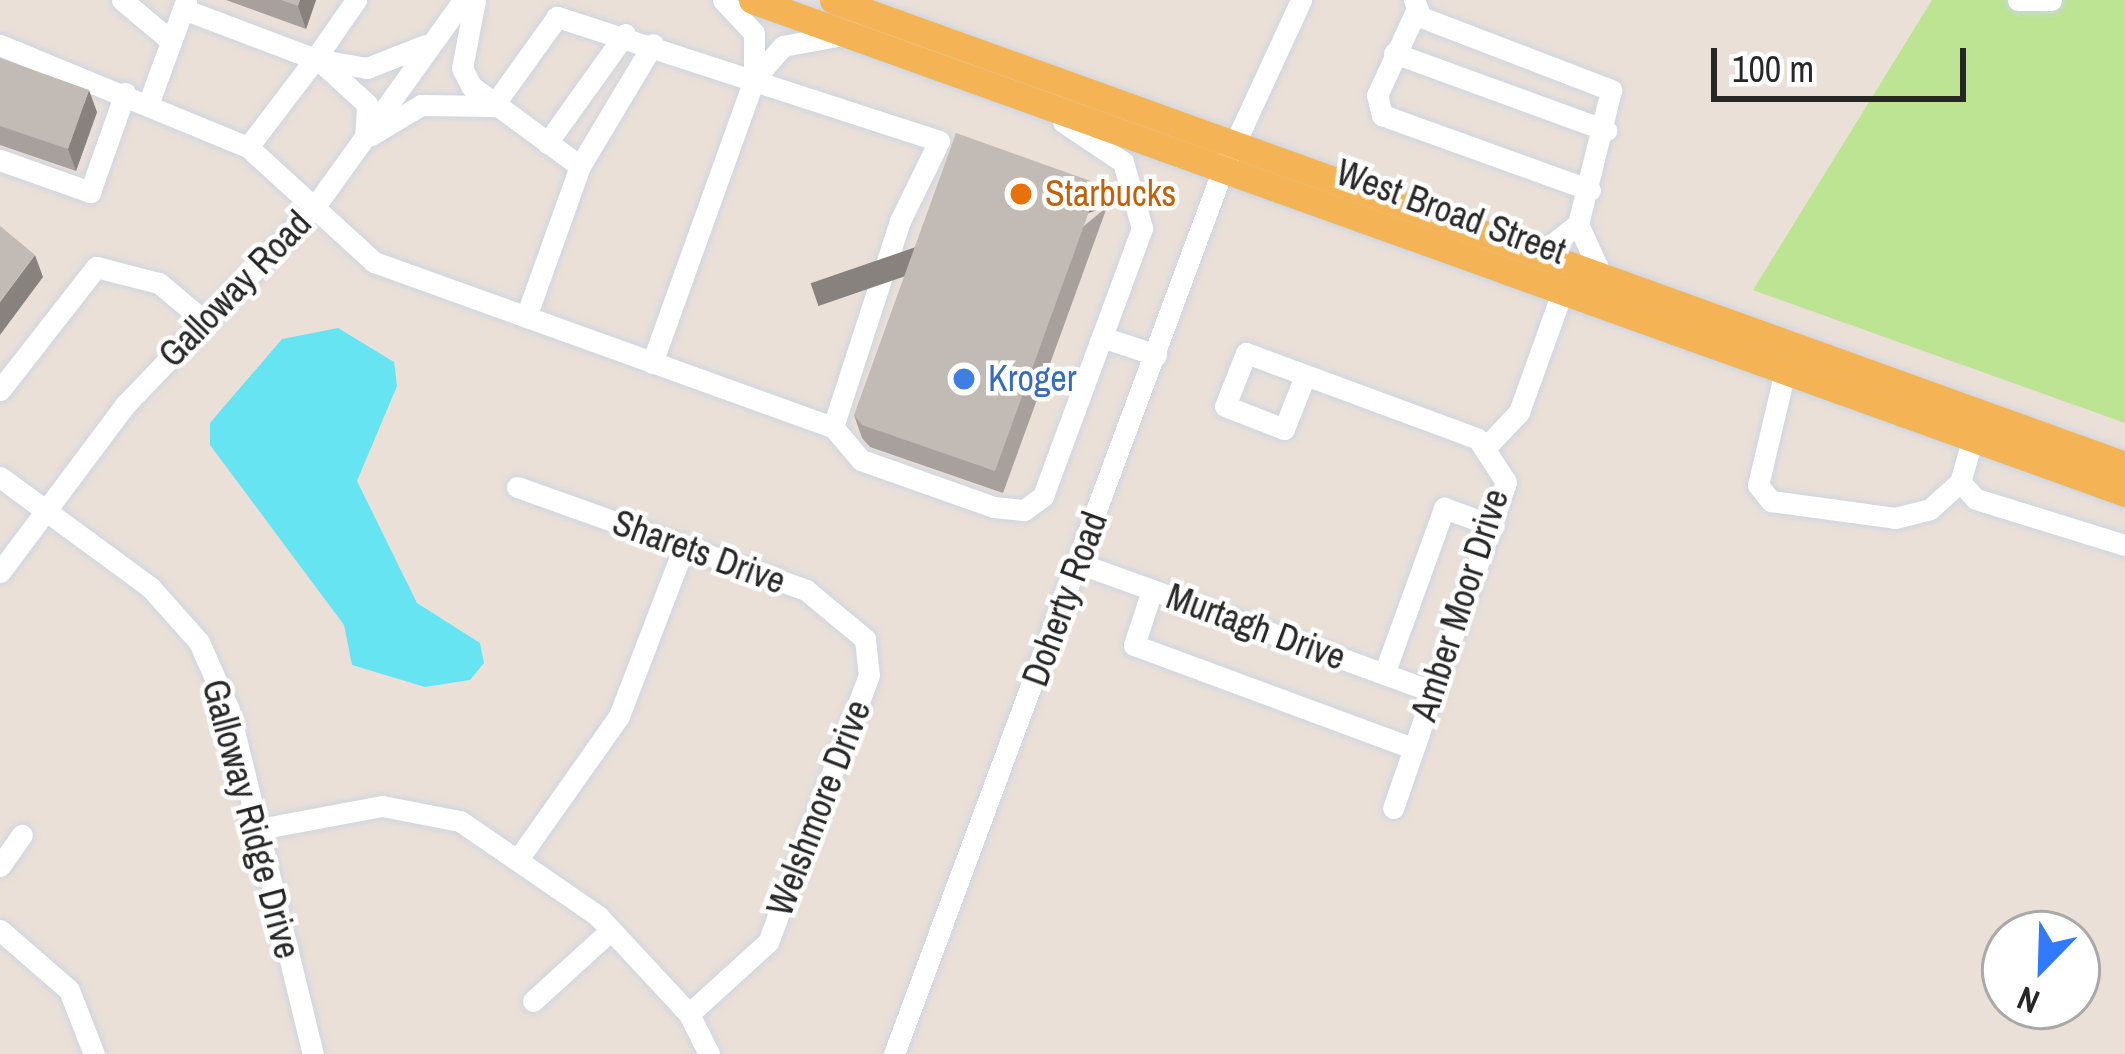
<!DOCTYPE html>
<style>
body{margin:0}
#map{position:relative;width:2125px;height:1054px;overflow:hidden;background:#ebe0d8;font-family:"Archivo Narrow",sans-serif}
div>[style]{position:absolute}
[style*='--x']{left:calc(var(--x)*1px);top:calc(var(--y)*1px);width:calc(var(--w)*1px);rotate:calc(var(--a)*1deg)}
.green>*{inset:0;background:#bce492}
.water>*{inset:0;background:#67e4f1}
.roads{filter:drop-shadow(0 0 3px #cdd5e1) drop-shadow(0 0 3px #cdd5e1)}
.minor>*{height:21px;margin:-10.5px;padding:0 10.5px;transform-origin:10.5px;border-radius:10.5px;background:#fff}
.major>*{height:27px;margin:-13.5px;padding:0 13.5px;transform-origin:13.5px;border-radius:13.5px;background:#f4b354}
.wall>*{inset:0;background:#a7a09c}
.shaded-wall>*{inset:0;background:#88827f;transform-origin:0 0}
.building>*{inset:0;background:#c2bab5}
.dots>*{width:33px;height:33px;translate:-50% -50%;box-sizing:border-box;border:6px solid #fff;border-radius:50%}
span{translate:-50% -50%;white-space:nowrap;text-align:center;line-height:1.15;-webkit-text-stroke:9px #fff;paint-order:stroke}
.food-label{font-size:36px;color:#c56008}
.left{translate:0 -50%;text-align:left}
.street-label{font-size:36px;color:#272727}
.shop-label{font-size:36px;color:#366cbe}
.north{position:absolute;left:1981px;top:910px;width:120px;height:120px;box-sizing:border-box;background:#fff;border:3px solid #a9a9a9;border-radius:50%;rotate:203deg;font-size:33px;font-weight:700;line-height:48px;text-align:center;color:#272727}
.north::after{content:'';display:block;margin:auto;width:42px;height:54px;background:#317afe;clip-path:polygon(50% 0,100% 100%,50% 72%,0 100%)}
.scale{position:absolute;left:1711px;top:48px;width:255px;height:54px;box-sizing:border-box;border:6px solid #272727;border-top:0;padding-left:15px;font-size:36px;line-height:42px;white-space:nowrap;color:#272727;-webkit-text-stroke:9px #fff;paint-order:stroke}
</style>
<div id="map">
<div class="green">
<i style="clip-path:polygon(1932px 0,2125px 0,2125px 423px,1753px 290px)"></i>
</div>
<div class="water">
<i style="clip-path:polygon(338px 328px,394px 362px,397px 386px,357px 481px,417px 603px,480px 643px,484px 663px,470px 680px,425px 687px,352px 665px,344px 625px,210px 445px,210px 423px,282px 339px)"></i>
</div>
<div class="roads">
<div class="minor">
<i style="--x:122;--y:0;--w:56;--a:39.9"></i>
<i style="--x:475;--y:0;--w:69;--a:100.8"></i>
<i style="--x:462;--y:68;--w:20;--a:63"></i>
<i style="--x:471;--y:86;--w:135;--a:36.3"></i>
<i style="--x:723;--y:0;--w:45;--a:46.8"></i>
<i style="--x:754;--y:33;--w:45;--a:90"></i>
<i style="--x:1414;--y:0;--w:18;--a:68"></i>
<i style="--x:1421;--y:17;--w:204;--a:21"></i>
<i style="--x:1611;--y:90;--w:138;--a:103.8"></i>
<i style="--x:1578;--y:224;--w:48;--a:141.7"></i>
<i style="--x:2018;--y:0;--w:33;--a:0"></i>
<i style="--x:183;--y:9;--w:141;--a:20.7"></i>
<i style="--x:315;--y:59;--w:72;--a:-55.2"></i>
<i style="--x:1417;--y:9;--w:95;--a:114.9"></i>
<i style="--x:1377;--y:95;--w:21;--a:76"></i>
<i style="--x:1382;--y:115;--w:221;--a:19.8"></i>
<i style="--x:0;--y:45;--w:268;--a:22.4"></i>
<i style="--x:248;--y:147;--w:171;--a:42.4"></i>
<i style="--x:374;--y:262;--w:488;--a:19.8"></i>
<i style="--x:833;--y:427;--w:217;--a:-72"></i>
<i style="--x:900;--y:221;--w:89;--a:-64"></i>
<i style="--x:939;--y:141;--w:402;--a:-162"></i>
<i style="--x:557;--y:17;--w:110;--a:125.7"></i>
<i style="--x:1394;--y:53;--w:226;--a:20"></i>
<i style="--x:315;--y:59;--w:53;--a:9.8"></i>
<i style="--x:367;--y:68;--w:62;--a:-21.6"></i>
<i style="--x:322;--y:63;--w:61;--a:42.3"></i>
<i style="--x:367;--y:104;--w:33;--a:93"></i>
<i style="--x:149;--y:102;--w:108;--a:-69.9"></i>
<i style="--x:371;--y:135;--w:58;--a:-31"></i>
<i style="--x:421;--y:105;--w:71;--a:0.8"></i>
<i style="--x:547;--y:143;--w:134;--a:-54.4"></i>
<i style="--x:248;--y:147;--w:111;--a:-52.7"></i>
<i style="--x:0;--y:160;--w:96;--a:19.6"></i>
<i style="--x:90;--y:192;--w:105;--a:-70.5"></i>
<i style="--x:1578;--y:224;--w:58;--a:65.6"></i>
<i style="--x:526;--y:317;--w:160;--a:-70.3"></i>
<i style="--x:580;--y:166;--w:142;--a:-59.1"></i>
<i style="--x:1102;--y:337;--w:57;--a:18.4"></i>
<i style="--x:652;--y:363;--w:302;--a:-70.2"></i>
<i style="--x:754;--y:79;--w:44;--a:-48.7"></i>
<i style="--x:783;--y:46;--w:55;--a:-10.5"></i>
<i style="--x:1785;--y:371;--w:117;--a:103.3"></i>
<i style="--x:1758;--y:485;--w:21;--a:51"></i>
<i style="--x:1771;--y:501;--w:125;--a:7.8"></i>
<i style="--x:1895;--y:518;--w:36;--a:-14"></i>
<i style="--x:1930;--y:509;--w:40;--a:-42"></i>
<i style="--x:1305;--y:376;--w:57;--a:111.6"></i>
<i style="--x:1284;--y:429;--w:63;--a:-158.7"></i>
<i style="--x:1225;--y:406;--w:57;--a:-68.4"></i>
<i style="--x:1246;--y:353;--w:247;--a:20.3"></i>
<i style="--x:1478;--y:439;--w:51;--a:56.9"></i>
<i style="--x:1506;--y:482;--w:345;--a:109.1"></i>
<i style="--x:0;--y:390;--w:156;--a:-52"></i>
<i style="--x:96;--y:267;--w:65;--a:14.3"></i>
<i style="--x:159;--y:283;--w:59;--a:40.2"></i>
<i style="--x:1977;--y:424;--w:60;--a:106.3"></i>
<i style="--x:1960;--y:482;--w:23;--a:47"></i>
<i style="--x:1976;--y:499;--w:156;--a:17.2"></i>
<i style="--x:833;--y:427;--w:43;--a:49.7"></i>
<i style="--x:861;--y:460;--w:141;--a:19.5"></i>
<i style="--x:994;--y:507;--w:30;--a:6"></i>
<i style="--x:1024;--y:510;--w:24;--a:-36"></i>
<i style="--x:1043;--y:496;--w:286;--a:-69.7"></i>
<i style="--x:1142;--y:228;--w:69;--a:-106.1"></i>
<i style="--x:1123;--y:162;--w:72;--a:-146.3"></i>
<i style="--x:1488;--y:445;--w:45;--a:-46.8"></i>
<i style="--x:1519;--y:412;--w:130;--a:-70.2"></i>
<i style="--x:0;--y:477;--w:186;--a:36.3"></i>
<i style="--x:150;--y:587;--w:74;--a:48.3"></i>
<i style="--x:199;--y:642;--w:74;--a:66.2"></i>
<i style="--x:229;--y:710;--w:354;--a:76.3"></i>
<i style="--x:517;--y:487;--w:307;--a:19.6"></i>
<i style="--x:806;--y:590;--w:77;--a:39.7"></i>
<i style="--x:865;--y:639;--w:36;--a:84"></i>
<i style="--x:869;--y:675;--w:285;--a:110.7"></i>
<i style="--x:768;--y:942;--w:107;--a:137.7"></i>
<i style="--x:1078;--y:563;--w:379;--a:19.9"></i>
<i style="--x:0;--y:572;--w:209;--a:-53.2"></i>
<i style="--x:125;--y:405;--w:272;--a:-46.2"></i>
<i style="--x:313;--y:209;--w:257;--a:-54.3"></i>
<i style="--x:1152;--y:590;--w:58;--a:108.1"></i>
<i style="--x:1134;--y:645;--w:297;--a:20.3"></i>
<i style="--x:1384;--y:674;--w:177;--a:-70.1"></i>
<i style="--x:1444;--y:508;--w:53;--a:19.8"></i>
<i style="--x:259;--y:829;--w:125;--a:-10.6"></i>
<i style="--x:382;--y:806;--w:79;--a:10.9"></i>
<i style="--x:460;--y:821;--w:168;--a:34.5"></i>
<i style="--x:598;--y:916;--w:134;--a:47.1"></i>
<i style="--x:689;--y:1014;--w:45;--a:63.4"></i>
<i style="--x:521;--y:855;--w:170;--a:-54.8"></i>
<i style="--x:619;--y:716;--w:181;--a:-69"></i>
<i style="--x:0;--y:866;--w:38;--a:-55"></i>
<i style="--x:0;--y:930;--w:91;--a:41"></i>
<i style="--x:69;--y:990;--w:69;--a:68.7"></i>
<i style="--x:533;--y:1001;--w:105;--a:-42.3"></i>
<i style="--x:894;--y:1054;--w:944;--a:-69.61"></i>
<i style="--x:1223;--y:169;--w:186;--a:-65.2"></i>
</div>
<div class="major">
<i style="--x:752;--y:0;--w:1459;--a:19.75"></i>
<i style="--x:833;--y:0;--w:1373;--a:19.79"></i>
</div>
</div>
<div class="wall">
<i style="clip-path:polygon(226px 0,316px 0,306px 29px)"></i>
<i style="clip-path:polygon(0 58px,97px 112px,76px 171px,0 145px)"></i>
<i style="clip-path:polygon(1107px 207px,1003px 493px,870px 447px,862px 438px,854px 415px)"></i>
</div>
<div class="shaded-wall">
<i style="clip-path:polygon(300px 0,316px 0,306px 29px,298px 6px)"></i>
<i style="clip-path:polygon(89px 90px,97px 112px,76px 171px,68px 149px)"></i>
<i style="left:1099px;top:184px;width:24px;height:305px;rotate:71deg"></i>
<i style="clip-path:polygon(35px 255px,43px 277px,0 335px,0 302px)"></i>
</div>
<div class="building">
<i style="clip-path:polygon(281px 0,300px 0,298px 6px)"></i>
<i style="clip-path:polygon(0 58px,89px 90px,68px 149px,0 126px)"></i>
<i style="clip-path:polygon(956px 133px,1099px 184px,995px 471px,862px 425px,854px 415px)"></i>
<i style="clip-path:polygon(0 226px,35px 255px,0 302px)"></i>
</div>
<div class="dots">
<i style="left:1021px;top:194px;background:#e8710a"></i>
<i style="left:964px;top:379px;background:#3f7fe0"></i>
</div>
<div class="food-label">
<span class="left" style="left:1045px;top:194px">Starbucks</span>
</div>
<div class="street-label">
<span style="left:1451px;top:212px;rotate:20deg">West Broad Street</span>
<span style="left:235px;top:289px;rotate:-46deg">Galloway Road</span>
<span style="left:699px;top:552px;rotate:20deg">Sharets Drive</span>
<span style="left:1065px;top:599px;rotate:-70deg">Doherty Road</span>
<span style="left:1460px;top:605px;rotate:-72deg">Amber Moor Drive</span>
<span style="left:1256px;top:627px;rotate:20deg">Murtagh Drive</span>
<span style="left:819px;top:808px;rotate:-69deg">Welshmore Drive</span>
<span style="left:251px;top:819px;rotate:75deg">Galloway Ridge Drive</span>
</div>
<div class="shop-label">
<span class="left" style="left:988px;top:379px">Kroger</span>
</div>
<div class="north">N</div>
<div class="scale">100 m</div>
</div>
